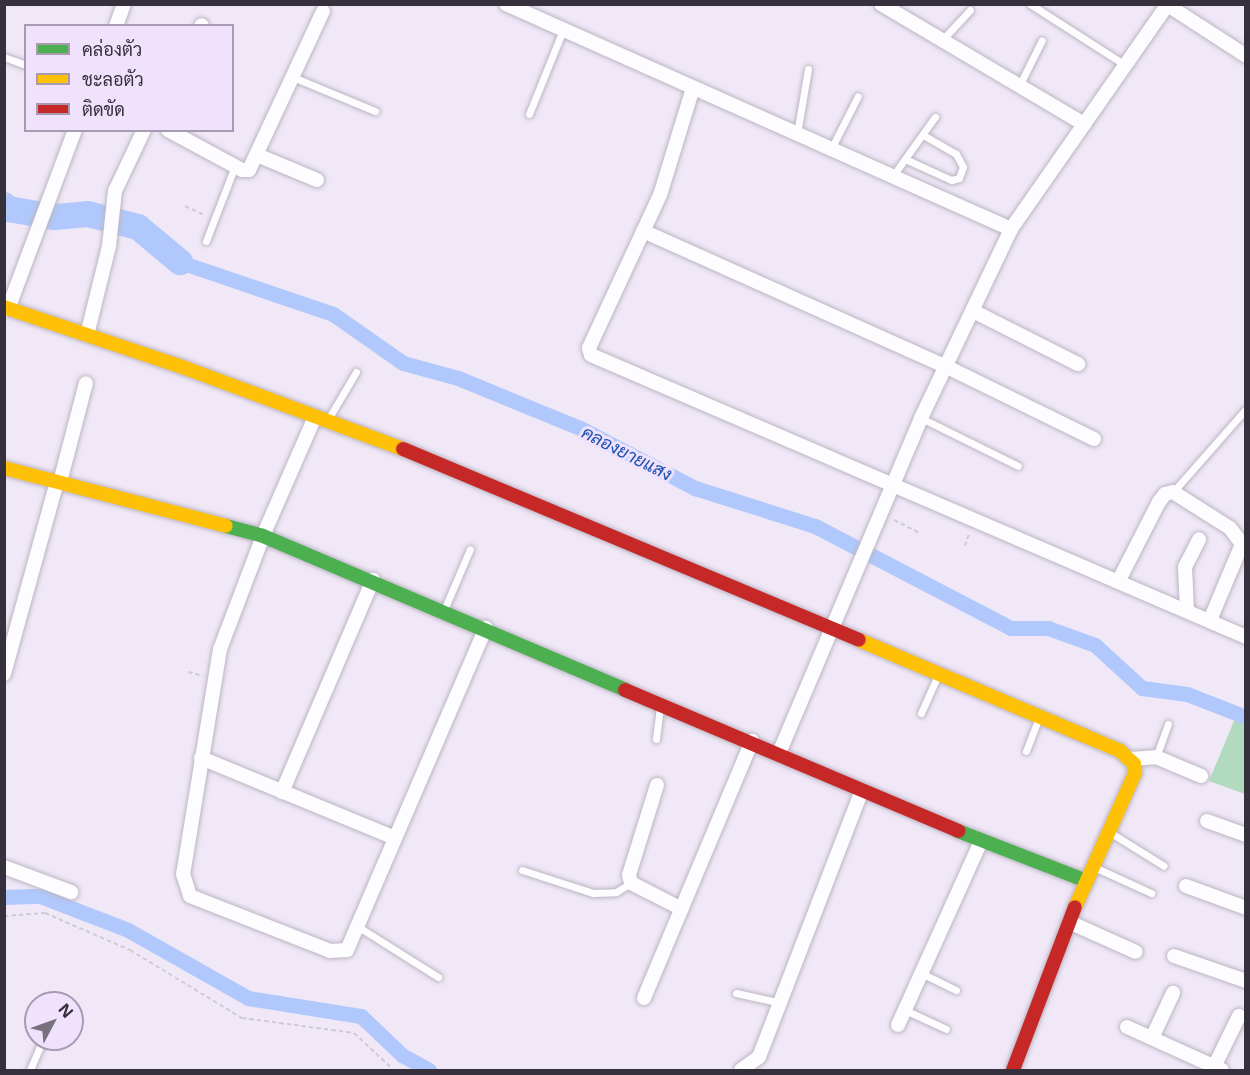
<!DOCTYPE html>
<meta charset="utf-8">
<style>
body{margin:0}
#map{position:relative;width:1250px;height:1075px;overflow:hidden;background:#f0e8f7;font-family:"Open Sans",Sarabun,sans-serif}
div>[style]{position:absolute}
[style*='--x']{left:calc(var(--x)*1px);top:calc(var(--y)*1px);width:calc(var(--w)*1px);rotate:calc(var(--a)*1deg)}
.green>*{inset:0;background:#b2dabf}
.canal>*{height:15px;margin:-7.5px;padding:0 7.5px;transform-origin:7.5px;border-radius:7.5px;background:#b0c8fb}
.river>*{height:26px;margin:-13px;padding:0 13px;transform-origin:13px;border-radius:13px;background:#b0c8fb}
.path>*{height:2px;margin-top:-1px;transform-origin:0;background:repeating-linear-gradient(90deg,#cfcbd1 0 4.5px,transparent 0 7.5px)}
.roads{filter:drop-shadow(0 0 2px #bcb5c2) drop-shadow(0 0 2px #bcb5c2)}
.lane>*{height:7px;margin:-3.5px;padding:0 3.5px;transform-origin:3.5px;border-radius:3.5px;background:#fdfcfe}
.street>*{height:14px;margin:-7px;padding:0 7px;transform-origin:7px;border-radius:7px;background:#fdfcfe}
.fast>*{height:14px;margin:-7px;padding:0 7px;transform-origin:7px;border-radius:7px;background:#4caf50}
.slow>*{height:14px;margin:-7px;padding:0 7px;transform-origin:7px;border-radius:7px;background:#ffc107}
.jam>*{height:14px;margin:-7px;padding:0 7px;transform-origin:7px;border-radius:7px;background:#c62828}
span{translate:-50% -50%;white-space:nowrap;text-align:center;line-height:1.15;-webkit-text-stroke:6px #f0e2fd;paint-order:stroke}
.water-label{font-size:18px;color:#1d52af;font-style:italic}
.frame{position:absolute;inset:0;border:6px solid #36303c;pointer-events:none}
.legend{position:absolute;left:24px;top:24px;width:210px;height:108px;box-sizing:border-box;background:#f0e2fd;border:2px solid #a69bb0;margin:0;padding:8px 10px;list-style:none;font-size:18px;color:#36303c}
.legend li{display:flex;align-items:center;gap:12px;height:30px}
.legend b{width:30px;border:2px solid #a69bb0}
.north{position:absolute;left:24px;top:991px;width:60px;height:60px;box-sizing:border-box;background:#f0e2fd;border:2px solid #a69bb0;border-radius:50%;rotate:49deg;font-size:16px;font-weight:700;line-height:24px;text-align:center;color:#36303c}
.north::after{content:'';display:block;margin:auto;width:21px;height:27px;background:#77707d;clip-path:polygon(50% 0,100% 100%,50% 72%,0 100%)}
</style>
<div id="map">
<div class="green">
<i style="clip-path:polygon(1245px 720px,1246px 721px,1245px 794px,1209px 781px,1234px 721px)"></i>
</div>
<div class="canal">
<i style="--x:180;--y:262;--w:162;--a:18.8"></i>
<i style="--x:333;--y:314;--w:85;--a:35"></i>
<i style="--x:403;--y:363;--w:57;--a:15.3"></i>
<i style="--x:458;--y:378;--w:132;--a:22.3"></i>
<i style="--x:580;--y:428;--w:130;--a:27.6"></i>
<i style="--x:695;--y:488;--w:126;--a:17.6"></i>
<i style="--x:815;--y:526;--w:221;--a:27.5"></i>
<i style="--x:1011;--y:628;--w:37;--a:0"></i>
<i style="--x:1048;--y:628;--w:50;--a:19.9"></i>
<i style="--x:1095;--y:645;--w:64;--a:42.5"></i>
<i style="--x:1142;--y:688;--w:45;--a:7.6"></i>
<i style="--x:1187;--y:694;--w:63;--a:21.3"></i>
<i style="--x:4;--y:897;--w:36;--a:-2"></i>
<i style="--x:40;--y:896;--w:94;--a:21.1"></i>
<i style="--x:128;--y:930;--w:138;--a:29.5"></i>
<i style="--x:248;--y:998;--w:114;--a:9.1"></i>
<i style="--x:361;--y:1016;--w:57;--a:43.6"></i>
<i style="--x:402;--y:1055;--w:31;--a:29"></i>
</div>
<div class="river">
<i style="--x:4;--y:205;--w:6;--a:45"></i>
<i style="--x:8;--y:209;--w:48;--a:9.7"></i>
<i style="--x:55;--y:217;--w:33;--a:-5"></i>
<i style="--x:88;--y:214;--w:52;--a:14.6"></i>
<i style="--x:138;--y:227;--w:55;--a:39.8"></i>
</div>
<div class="path">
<i style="--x:4;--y:193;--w:9;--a:27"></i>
<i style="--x:185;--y:206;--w:21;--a:25"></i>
<i style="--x:4;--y:211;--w:7;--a:27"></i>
<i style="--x:894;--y:520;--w:29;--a:27"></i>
<i style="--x:965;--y:546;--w:13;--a:-72"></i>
<i style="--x:188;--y:672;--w:16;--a:15"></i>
<i style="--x:4;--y:916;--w:41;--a:-4.2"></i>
<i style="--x:45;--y:913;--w:93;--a:23.5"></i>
<i style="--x:130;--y:950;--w:131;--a:31.3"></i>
<i style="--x:242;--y:1018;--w:113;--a:7.6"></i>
<i style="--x:354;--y:1033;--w:54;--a:42.8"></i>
</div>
<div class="roads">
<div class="lane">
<i style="--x:1030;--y:4;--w:113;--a:32.7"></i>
<i style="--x:942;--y:40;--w:41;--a:-47"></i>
<i style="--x:4;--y:57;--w:23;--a:20"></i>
<i style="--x:293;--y:77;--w:89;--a:22.5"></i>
<i style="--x:1019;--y:86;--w:51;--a:-63.4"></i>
<i style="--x:529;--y:114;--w:91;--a:-68"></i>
<i style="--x:797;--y:134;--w:66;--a:-80.4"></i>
<i style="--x:831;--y:149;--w:59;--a:-63"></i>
<i style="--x:905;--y:159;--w:51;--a:24.5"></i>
<i style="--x:951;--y:180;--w:8;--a:-14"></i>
<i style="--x:959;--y:178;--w:12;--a:-70"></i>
<i style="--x:963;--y:167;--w:15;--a:-118"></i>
<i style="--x:956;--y:154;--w:38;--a:-150"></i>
<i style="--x:892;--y:177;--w:74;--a:-54.4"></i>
<i style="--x:206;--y:241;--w:80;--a:-68.9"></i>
<i style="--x:921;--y:418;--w:108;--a:26.3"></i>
<i style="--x:327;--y:421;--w:57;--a:-59.4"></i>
<i style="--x:1173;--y:492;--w:111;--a:-48.7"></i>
<i style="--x:444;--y:610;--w:66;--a:-66.9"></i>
<i style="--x:921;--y:713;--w:42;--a:-65.9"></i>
<i style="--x:656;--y:739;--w:31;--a:-83"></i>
<i style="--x:1026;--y:751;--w:36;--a:-69"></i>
<i style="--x:1156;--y:757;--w:35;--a:-70"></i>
<i style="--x:1111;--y:833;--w:62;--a:31.9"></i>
<i style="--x:1094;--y:867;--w:63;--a:24.5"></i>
<i style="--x:522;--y:870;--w:75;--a:17.9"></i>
<i style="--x:593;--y:893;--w:23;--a:-2"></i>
<i style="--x:616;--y:892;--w:17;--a:-31"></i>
<i style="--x:357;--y:926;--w:96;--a:32.2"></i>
<i style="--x:921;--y:973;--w:39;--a:26"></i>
<i style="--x:736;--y:993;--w:42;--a:12.4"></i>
<i style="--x:905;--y:1010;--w:45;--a:24.9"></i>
<i style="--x:30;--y:1070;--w:34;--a:-67"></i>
</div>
<div class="street">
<i style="--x:506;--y:4;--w:553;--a:24.02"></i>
<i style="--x:881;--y:4;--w:236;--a:30.6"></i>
<i style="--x:1166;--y:4;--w:95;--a:33"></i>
<i style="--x:116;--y:26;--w:23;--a:-70"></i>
<i style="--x:201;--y:26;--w:1;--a:-45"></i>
<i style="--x:693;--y:88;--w:112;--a:107.1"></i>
<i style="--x:660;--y:195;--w:169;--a:114.9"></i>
<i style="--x:589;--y:348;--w:7;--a:74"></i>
<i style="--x:591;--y:355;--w:713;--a:23.29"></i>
<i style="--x:168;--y:130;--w:84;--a:28.4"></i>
<i style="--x:242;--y:170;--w:7;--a:0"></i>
<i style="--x:249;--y:170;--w:175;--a:-65"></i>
<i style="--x:257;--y:155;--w:65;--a:22.6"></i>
<i style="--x:643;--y:231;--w:331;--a:24.1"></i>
<i style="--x:945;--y:366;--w:166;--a:26.1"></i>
<i style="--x:8;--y:309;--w:191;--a:-69.5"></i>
<i style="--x:973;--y:311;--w:118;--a:26.8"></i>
<i style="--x:87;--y:335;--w:92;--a:-76.1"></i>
<i style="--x:109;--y:246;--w:55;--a:-83.8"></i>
<i style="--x:115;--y:191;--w:68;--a:-64.6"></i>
<i style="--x:314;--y:419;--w:128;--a:113.6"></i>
<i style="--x:263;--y:536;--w:121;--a:110.8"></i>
<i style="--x:220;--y:649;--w:228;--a:99.3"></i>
<i style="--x:183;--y:874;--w:23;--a:72"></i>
<i style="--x:190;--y:896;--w:150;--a:21.4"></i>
<i style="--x:330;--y:951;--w:17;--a:-3"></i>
<i style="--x:347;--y:950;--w:351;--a:-66.7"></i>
<i style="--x:60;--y:482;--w:102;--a:-75.3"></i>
<i style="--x:1119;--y:580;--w:88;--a:-62.9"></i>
<i style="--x:1159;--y:502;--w:10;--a:-53"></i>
<i style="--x:1165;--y:494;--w:8;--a:-14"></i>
<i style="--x:1173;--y:492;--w:67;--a:32.3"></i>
<i style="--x:1230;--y:528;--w:20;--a:53"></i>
<i style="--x:1242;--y:544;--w:82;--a:112.8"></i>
<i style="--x:1187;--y:610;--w:43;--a:-92.7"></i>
<i style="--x:1185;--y:567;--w:31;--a:-63"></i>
<i style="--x:4;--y:674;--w:200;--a:-74.6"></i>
<i style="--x:779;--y:753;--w:364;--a:-67"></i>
<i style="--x:921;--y:418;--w:209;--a:-64.5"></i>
<i style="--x:1011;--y:229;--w:274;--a:-55.1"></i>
<i style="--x:201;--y:758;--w:210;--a:22.4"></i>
<i style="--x:1130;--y:759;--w:26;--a:-4"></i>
<i style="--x:1156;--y:757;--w:49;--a:22.9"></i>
<i style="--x:657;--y:785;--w:94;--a:107.3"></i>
<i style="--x:629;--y:875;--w:8;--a:76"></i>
<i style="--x:631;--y:883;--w:57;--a:27"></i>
<i style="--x:282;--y:792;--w:231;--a:-66.8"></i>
<i style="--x:1207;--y:821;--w:41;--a:19.7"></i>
<i style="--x:4;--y:867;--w:72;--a:20.5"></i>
<i style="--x:1186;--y:886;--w:64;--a:20.1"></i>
<i style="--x:1069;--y:922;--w:73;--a:24.1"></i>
<i style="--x:1174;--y:956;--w:76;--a:19.1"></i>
<i style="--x:644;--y:998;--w:279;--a:-67.2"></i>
<i style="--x:898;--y:1025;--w:202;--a:-65.7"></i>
<i style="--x:1127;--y:1027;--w:104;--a:24.4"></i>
<i style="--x:1152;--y:1038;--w:50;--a:-65"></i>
<i style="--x:1214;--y:1067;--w:57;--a:-63.9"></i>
<i style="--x:741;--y:1070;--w:22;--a:-36"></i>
<i style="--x:759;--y:1057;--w:286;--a:-68.9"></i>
</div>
<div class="fast">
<i style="--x:226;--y:526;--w:38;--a:15"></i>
<i style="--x:263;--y:536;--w:393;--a:23"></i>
<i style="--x:958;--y:831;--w:138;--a:21.2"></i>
</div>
<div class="slow">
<i style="--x:4;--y:307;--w:191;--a:18.6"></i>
<i style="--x:185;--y:368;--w:233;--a:20.4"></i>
<i style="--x:4;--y:468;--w:229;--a:14.6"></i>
<i style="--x:859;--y:640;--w:284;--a:23"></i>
<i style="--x:1120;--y:751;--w:19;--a:43"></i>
<i style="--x:1134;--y:764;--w:9;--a:84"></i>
<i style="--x:1135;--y:773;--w:147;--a:114.1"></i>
</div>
<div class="jam">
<i style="--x:403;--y:449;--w:494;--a:22.7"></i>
<i style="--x:625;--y:690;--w:362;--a:22.9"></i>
<i style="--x:1013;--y:1070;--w:174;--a:-69.2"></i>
</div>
</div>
<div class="water-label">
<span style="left:627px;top:453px;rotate:27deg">คลองยายแสง</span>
</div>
<div class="frame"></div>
<ul class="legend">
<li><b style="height:8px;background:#4caf50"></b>คล่องตัว</li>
<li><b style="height:8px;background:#ffc107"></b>ชะลอตัว</li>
<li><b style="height:8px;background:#c62828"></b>ติดขัด</li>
</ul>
<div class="north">N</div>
</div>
